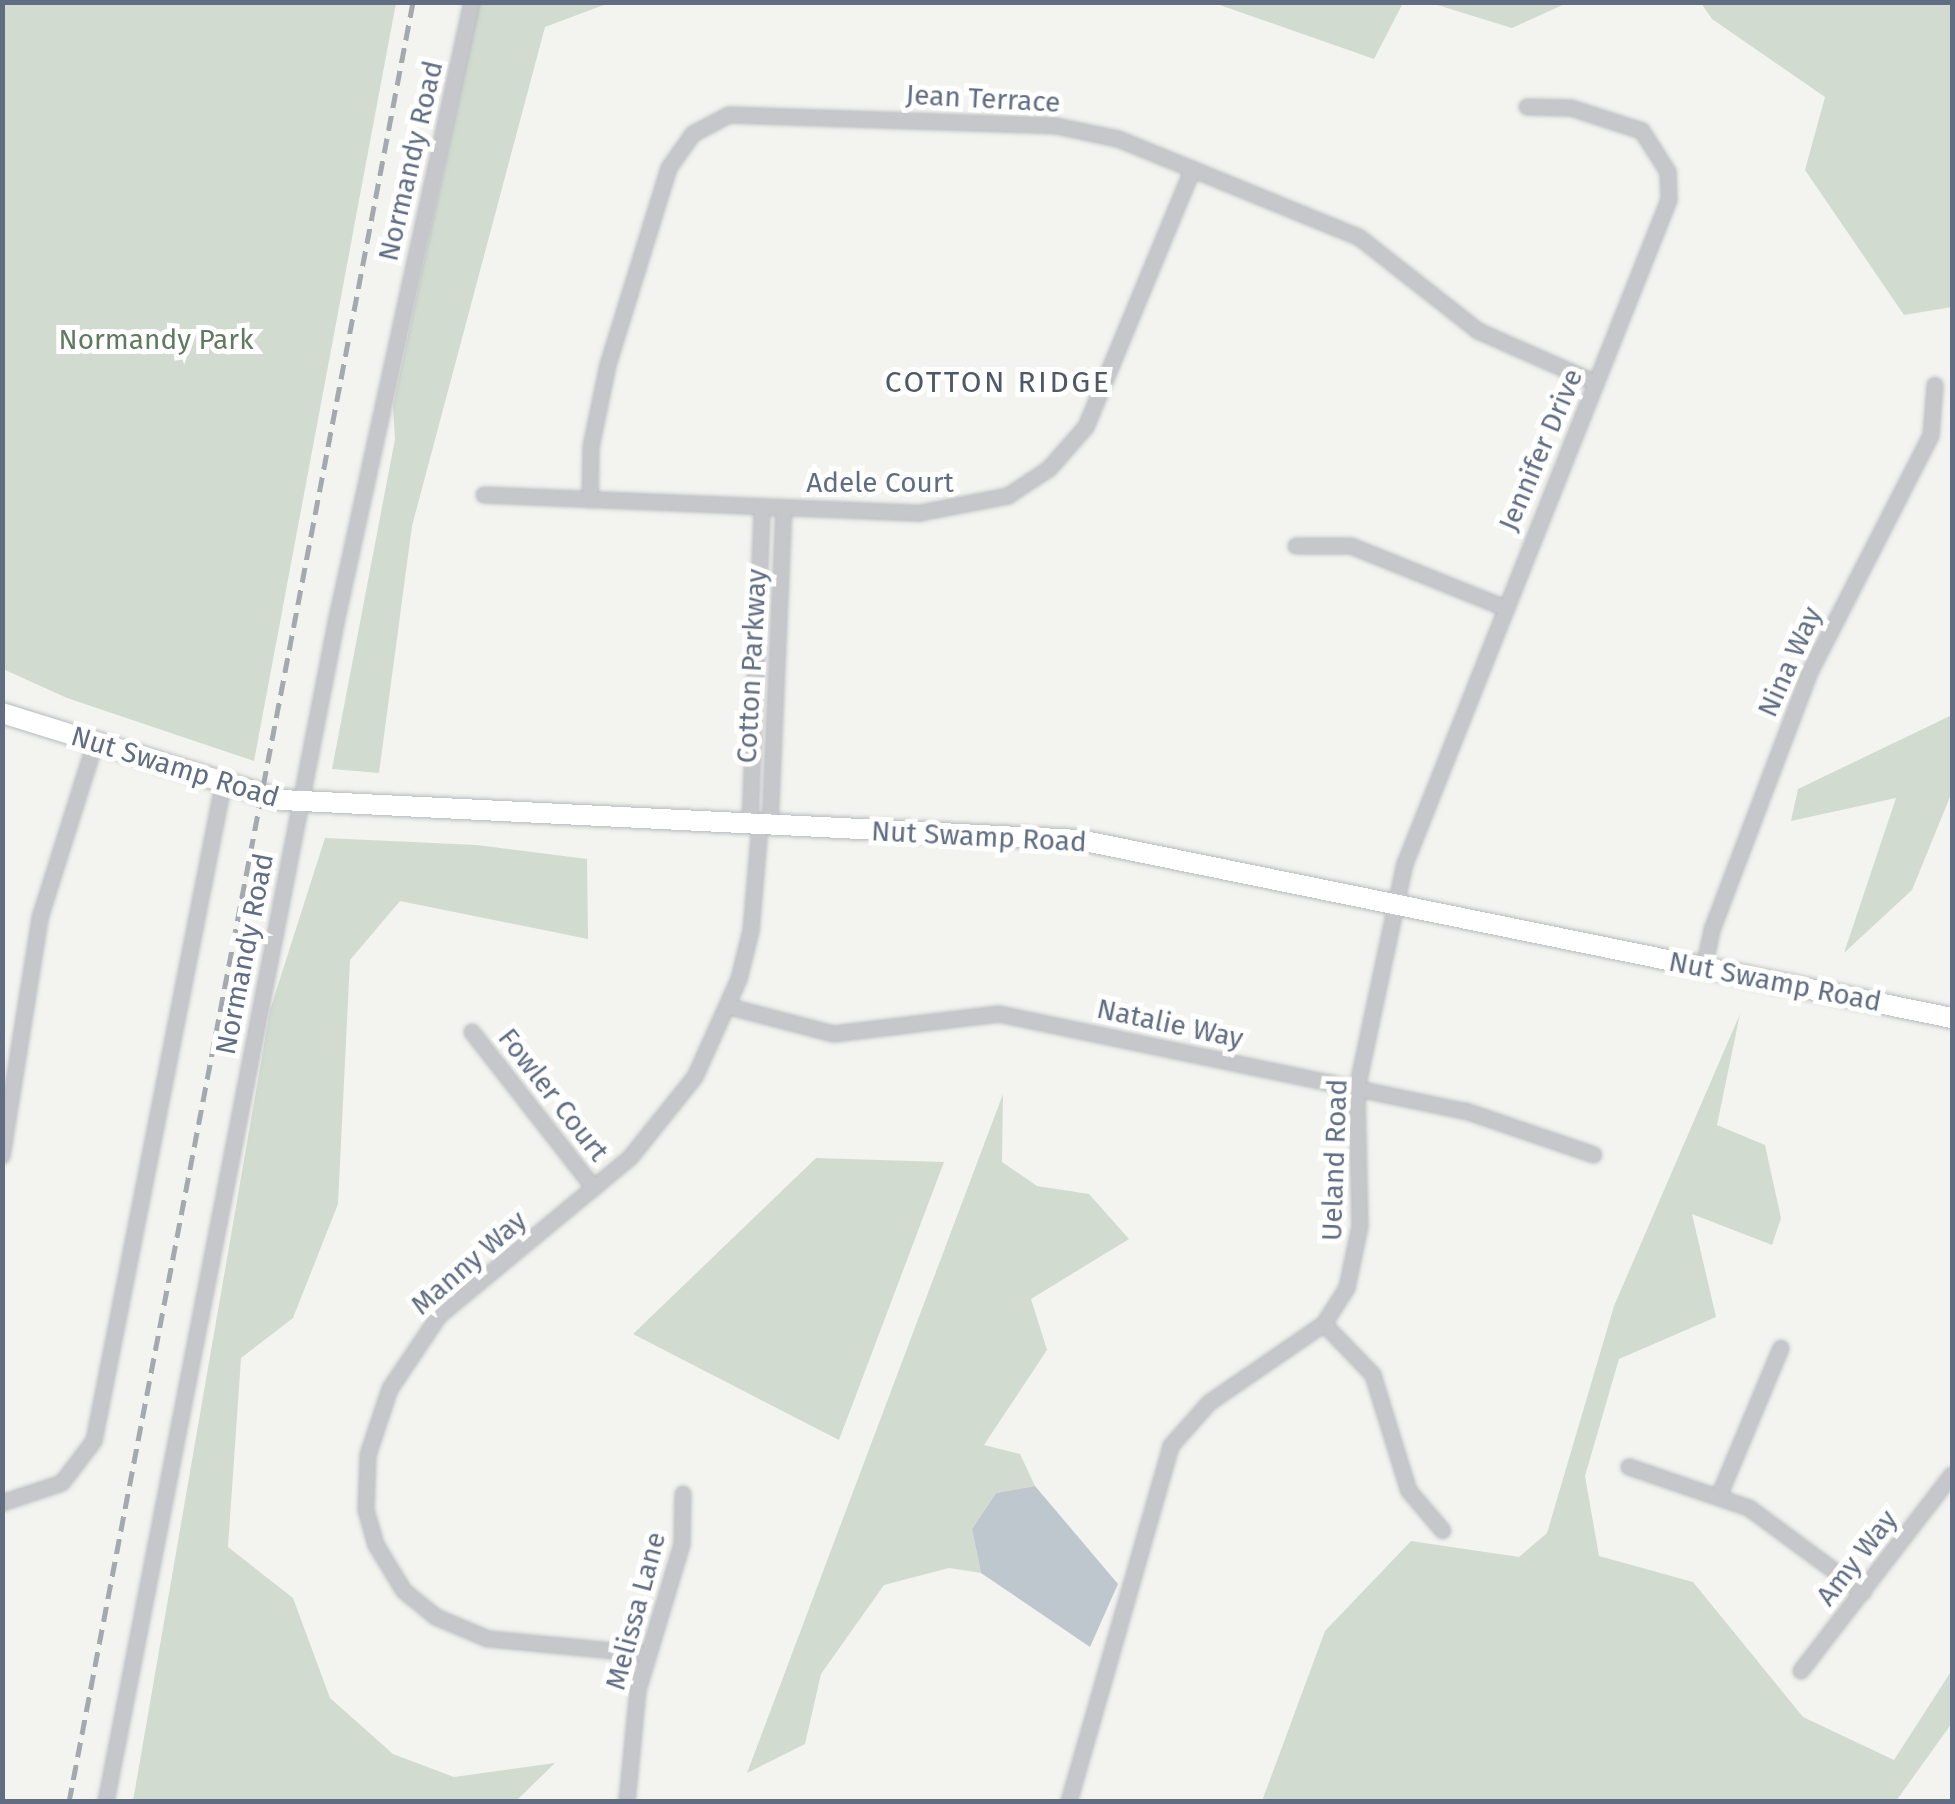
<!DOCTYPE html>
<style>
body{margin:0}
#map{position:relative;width:1955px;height:1804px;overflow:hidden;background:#f3f4ef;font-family:"Fira Sans",sans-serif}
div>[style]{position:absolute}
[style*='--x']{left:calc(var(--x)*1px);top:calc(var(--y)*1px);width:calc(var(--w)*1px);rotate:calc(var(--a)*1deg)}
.green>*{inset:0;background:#d2dbd0}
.water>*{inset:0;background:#bec7ce}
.roads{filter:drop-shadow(0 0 2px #b7babf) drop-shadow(0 0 2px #b7babf)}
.street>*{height:14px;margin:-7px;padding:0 7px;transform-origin:7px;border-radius:7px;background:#c5c7cb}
.secondary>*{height:20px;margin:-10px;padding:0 10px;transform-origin:10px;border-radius:10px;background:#fff}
.rail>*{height:5px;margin-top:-2.5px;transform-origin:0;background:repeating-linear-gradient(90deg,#a4a8af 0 15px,transparent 0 23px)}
span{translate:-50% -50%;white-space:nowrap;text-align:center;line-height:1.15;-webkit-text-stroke:10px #fff;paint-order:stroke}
.street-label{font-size:28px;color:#606d82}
.park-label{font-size:28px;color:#607960}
.neighbourhood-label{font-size:30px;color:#4f5867;letter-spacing:2.5px}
.frame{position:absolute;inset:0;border:5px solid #606d82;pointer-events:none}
</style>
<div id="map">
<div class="green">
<i style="clip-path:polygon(3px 2px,396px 3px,254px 761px,67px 698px,3px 669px)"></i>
<i style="clip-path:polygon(479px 3px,609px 3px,545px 27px,412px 526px,379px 773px,332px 769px,395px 439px,393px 406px)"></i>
<i style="clip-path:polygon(1214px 3px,1403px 3px,1374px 59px)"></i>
<i style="clip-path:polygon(1431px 3px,1567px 3px,1512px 28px)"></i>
<i style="clip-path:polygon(1701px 3px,1952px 3px,1952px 307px,1904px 315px,1805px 170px,1825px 97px,1712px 19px)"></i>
<i style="clip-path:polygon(1952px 715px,1952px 792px,1912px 890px,1844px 953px,1896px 798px,1791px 821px,1798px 789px)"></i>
<i style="clip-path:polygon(325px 838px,477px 845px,587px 859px,588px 939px,400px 901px,350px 960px,338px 1204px,293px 1318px,241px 1358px,228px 1547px,293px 1598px,330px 1698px,393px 1754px,454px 1777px,555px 1763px,516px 1801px,133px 1801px,270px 1010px)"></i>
<i style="clip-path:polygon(1740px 1014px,1717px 1125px,1765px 1145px,1781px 1218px,1772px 1245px,1692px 1214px,1716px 1317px,1619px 1359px,1585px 1476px,1599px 1556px,1693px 1582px,1803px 1717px,1894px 1760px,1952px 1670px,1952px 1723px,1896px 1801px,1262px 1801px,1325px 1631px,1411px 1541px,1519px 1557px,1547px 1533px,1614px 1306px)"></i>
<i style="clip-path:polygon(1003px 1094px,1002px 1162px,1037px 1186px,1089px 1194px,1129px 1239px,1031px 1299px,1047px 1350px,984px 1445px,1020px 1454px,1035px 1486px,996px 1493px,972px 1529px,981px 1573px,949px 1568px,884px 1585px,821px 1674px,805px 1744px,747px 1773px)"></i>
<i style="clip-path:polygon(816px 1158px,944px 1162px,839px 1440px,633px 1334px)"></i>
</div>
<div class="water">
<i style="clip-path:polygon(1035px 1486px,1118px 1584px,1090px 1647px,981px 1573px,972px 1529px,996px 1493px)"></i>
</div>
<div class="roads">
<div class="street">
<i style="--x:484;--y:495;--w:436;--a:2.4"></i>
<i style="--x:920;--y:513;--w:90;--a:-10.9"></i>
<i style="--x:1008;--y:496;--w:49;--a:-33.4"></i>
<i style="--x:1049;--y:469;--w:56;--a:-48.6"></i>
<i style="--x:1086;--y:427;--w:279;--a:-67.5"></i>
<i style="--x:590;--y:500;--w:53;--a:-88.9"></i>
<i style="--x:591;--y:447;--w:84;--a:-78.3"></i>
<i style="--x:608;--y:365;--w:206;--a:-72.8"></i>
<i style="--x:669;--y:168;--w:42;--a:-54.8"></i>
<i style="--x:693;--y:134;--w:41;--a:-27.8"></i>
<i style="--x:729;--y:115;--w:327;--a:1.9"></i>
<i style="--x:1056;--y:126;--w:63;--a:11.8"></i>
<i style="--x:1118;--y:139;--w:261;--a:22.2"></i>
<i style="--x:1360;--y:238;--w:150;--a:38.2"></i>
<i style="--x:1478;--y:331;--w:129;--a:23.8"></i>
<i style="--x:1296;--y:546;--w:55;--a:0"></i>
<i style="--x:1351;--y:546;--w:164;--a:21.9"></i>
<i style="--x:750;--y:825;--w:318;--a:-87.8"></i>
<i style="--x:770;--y:826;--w:318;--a:-87.5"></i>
<i style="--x:1704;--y:968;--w:39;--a:-78"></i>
<i style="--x:1712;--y:930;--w:278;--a:-69.2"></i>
<i style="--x:1811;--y:670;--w:263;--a:-62.9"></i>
<i style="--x:1931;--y:436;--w:51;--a:-85.5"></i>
<i style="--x:730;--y:1007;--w:107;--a:14.6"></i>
<i style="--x:834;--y:1034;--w:166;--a:-6.9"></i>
<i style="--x:999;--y:1014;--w:476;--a:11.8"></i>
<i style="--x:1465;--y:1111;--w:136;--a:18.8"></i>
<i style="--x:472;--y:1032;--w:198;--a:52"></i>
<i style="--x:2;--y:1156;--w:241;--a:-80.9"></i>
<i style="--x:40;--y:918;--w:182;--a:-72.5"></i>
<i style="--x:1324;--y:1324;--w:71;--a:46.1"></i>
<i style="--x:1373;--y:1375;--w:121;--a:72.8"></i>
<i style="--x:1409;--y:1491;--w:52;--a:49.6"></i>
<i style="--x:1629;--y:1467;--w:127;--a:18.9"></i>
<i style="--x:1749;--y:1508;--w:142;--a:36.4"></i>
<i style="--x:1720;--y:1494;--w:158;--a:-67.3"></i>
<i style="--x:2;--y:1503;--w:63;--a:-18.4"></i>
<i style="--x:62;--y:1483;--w:53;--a:-52.7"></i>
<i style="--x:94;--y:1441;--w:668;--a:-78.86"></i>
<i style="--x:645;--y:1654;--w:158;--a:-174.5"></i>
<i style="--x:488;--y:1639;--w:56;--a:-157.1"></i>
<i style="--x:436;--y:1617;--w:41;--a:-140.9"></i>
<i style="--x:404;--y:1591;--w:54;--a:-121.3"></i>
<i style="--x:376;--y:1545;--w:36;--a:-106"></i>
<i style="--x:366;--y:1510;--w:55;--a:-87.9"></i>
<i style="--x:368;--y:1455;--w:70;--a:-71.6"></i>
<i style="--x:390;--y:1389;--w:88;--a:-56.1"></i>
<i style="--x:439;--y:1316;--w:248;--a:-39.6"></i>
<i style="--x:630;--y:1158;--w:104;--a:-51.3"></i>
<i style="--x:695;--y:1077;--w:107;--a:-65.8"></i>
<i style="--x:739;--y:979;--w:49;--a:-76"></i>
<i style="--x:751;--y:931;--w:105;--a:-85.1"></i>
<i style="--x:1801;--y:1671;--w:247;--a:-52.4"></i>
<i style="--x:106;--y:1802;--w:1206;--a:-78.96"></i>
<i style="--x:337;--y:618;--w:631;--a:-77.64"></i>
<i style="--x:627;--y:1802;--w:113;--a:-84.4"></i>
<i style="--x:638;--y:1690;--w:152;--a:-73.2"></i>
<i style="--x:682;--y:1544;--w:50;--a:-88.9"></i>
<i style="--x:1069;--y:1802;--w:370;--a:-74"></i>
<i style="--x:1171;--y:1446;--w:57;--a:-48.5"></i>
<i style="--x:1209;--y:1403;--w:140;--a:-34.5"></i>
<i style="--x:1324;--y:1324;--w:43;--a:-57.4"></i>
<i style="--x:1347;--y:1288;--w:63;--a:-78.2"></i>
<i style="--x:1360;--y:1226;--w:137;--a:-91.3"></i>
<i style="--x:1357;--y:1089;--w:230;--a:-78"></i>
<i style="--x:1405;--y:864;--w:715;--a:-68.32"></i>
<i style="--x:1669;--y:200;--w:28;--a:-92"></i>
<i style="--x:1668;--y:172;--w:49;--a:-122.4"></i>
<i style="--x:1642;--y:131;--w:75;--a:-162.1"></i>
<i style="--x:1571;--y:108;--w:44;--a:-178.7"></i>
</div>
<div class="secondary">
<i style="--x:2;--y:713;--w:293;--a:17.3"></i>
<i style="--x:282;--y:800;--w:799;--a:2.87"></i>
<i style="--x:1080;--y:840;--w:890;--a:11.54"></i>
</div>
</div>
<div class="rail">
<i style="--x:69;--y:1802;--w:1833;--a:-79.18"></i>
</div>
<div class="street-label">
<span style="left:983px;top:99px;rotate:3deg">Jean Terrace</span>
<span style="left:411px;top:161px;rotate:-77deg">Normandy Road</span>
<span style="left:1541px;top:450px;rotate:-67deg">Jennifer Drive</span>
<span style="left:880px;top:483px">Adele Court</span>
<span style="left:1790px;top:662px;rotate:-66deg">Nina Way</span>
<span style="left:752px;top:666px;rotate:-87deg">Cotton Parkway</span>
<span style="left:175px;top:767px;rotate:17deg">Nut Swamp Road</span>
<span style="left:979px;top:837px;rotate:3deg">Nut Swamp Road</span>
<span style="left:245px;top:954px;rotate:-79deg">Normandy Road</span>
<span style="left:1775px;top:982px;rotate:11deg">Nut Swamp Road</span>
<span style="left:1170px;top:1024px;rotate:12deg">Natalie Way</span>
<span style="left:553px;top:1095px;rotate:52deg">Fowler Court</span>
<span style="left:1335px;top:1160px;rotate:-88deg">Ueland Road</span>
<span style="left:469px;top:1263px;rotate:-41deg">Manny Way</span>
<span style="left:1857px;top:1558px;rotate:-52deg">Amy Way</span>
<span style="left:636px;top:1611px;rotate:-75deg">Melissa Lane</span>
</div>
<div class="park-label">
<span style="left:156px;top:340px">Normandy Park</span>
</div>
<div class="neighbourhood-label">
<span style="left:998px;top:382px">COTTON RIDGE</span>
</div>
<div class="frame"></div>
</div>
